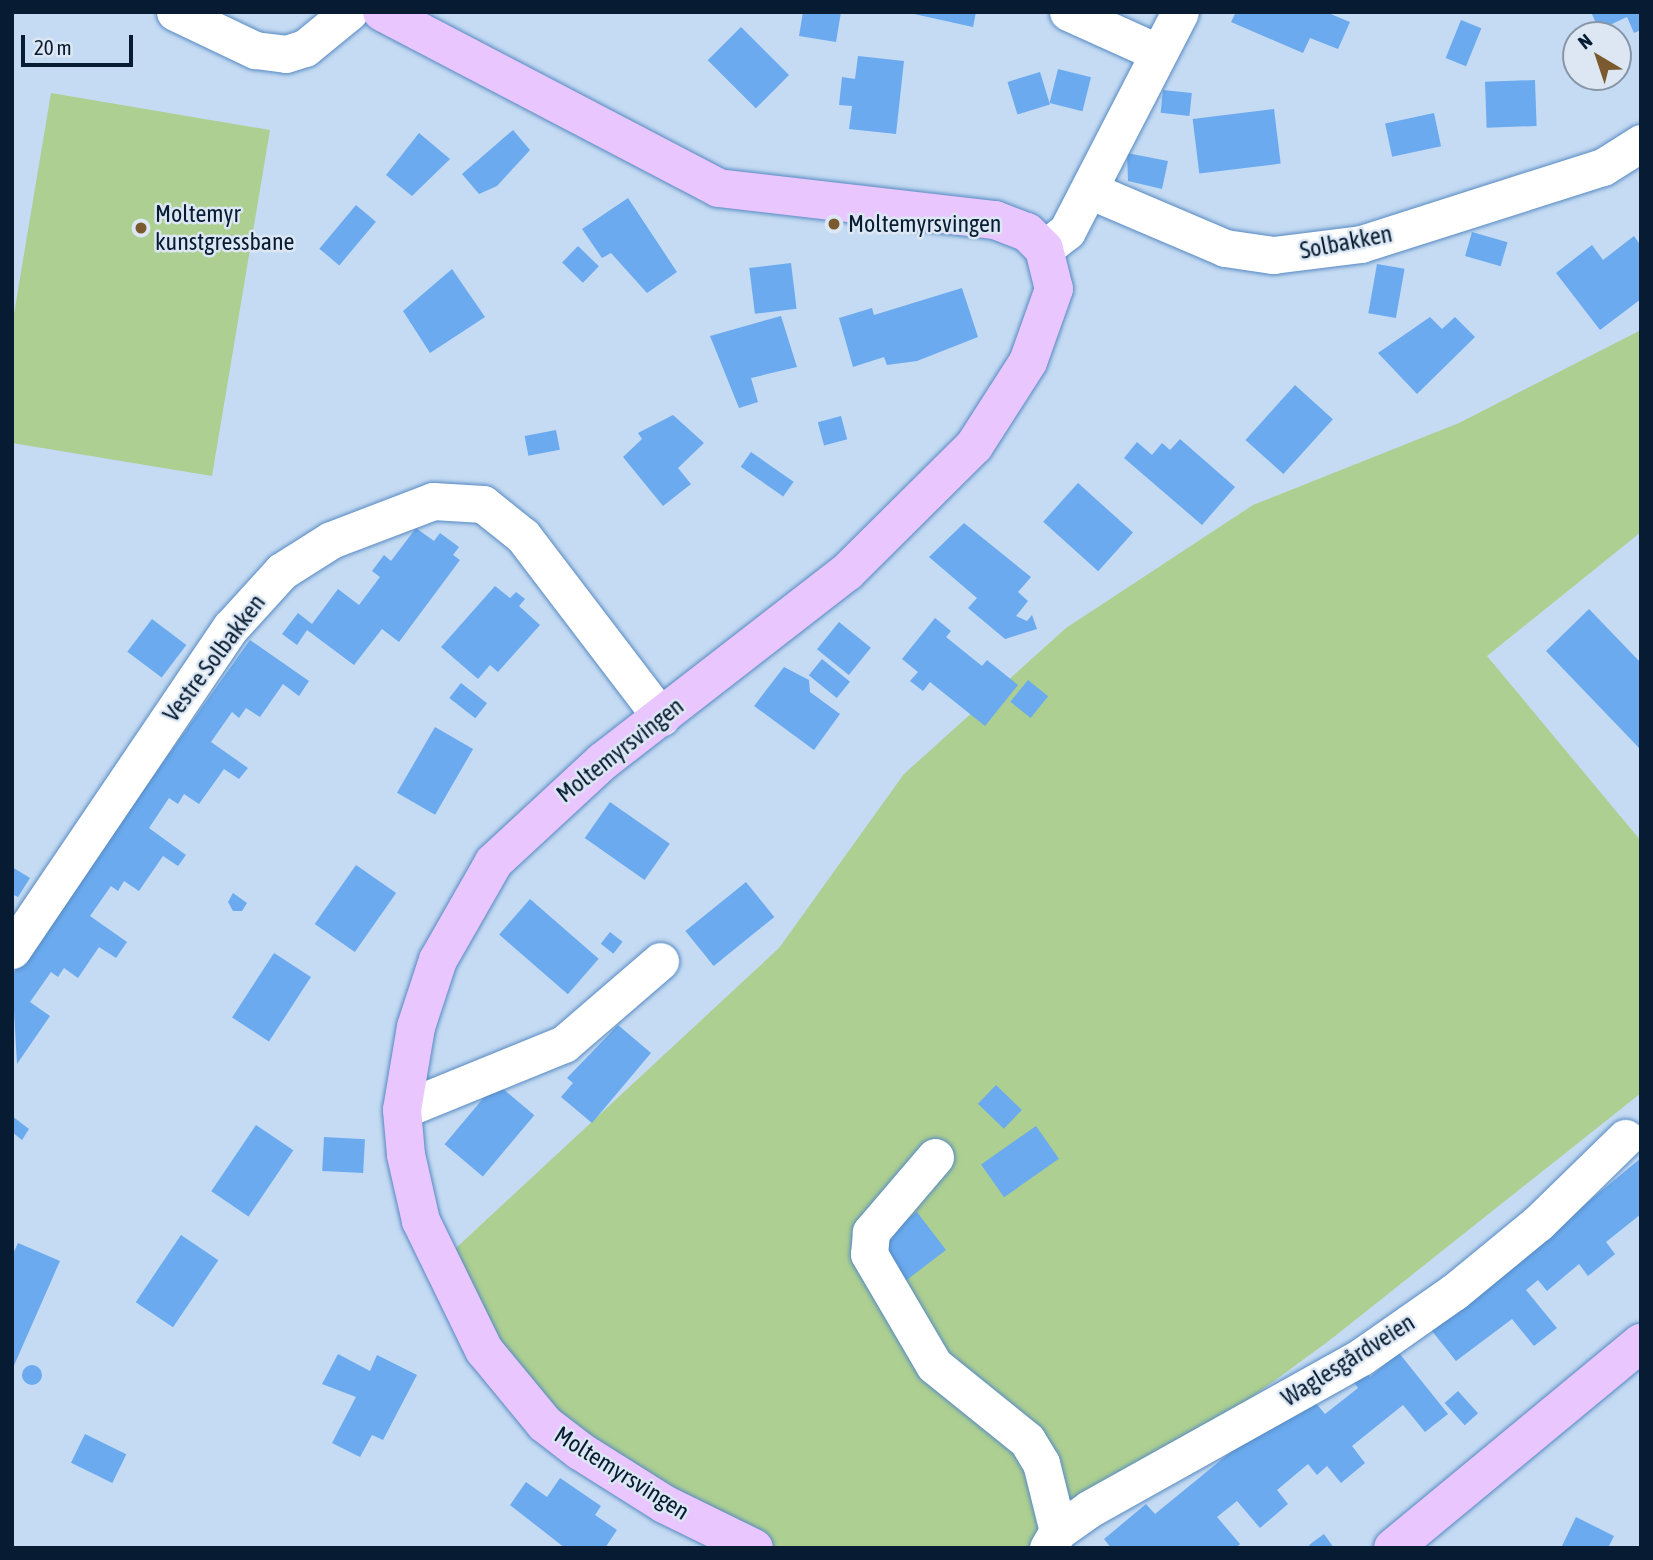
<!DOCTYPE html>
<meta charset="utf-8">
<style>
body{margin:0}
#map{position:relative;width:1653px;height:1560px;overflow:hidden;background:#c5dbf3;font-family:"Asap Condensed",sans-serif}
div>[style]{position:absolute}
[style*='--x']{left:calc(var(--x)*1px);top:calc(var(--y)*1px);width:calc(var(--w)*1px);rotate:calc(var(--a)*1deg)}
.green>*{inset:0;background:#adcf91}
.building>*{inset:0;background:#6baaee;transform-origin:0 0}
.round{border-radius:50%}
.roads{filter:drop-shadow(0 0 2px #5689c2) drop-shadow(0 0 2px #5689c2)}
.minor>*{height:37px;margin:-18.5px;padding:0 18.5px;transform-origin:18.5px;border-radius:18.5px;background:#fff}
.major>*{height:38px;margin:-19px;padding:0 19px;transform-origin:19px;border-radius:19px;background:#e9c7fe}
.dots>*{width:19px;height:19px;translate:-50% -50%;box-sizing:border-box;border:4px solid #dce7f3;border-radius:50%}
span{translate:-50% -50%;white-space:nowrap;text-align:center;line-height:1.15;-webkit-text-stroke:5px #dce7f3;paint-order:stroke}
.poi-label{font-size:24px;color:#071c32}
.left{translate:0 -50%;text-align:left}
.street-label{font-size:24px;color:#071c32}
.frame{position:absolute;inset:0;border:14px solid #071c32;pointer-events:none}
.north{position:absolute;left:1562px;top:21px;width:70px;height:70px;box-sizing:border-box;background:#dce7f3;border:2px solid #8796a6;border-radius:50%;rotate:321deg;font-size:19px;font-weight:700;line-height:28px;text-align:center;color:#071c32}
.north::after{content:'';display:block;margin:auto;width:24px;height:32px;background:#7b5a30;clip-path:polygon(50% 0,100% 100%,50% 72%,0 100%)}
.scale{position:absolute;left:21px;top:35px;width:112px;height:32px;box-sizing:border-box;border:4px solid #071c32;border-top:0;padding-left:9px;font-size:21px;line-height:24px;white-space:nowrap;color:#071c32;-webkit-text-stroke:5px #dce7f3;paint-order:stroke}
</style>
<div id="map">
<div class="green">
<i style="clip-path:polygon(51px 93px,270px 130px,212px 476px,12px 443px,12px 326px)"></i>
<i style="clip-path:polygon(1641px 330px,1641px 532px,1487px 656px,1641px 841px,1641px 1093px,1330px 1340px,1154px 1469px,1063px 1548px,772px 1548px,608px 1469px,458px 1311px,456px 1248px,779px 948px,904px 774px,1066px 628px,1253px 505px,1459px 423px)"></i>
</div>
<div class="building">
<i style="clip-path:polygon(803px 12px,841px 12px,836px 42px,799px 36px)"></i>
<i style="clip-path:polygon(905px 12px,976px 12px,973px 27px)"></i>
<i style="clip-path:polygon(1236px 12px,1326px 12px,1350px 22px,1338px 49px,1310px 38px,1303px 53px,1231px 22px)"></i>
<i style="clip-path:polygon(1591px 12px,1641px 12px,1641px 30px,1634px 33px,1627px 17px,1599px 30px)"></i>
<i style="left:1461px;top:20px;width:22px;height:41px;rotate:22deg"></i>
<i style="left:741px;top:27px;width:68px;height:47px;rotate:45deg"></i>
<i style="clip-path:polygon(858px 56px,904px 61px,896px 134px,849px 129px,852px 106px,839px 105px,842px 77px,855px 79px)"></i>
<i style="left:1058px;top:69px;width:34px;height:35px;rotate:14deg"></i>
<i style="left:1040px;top:72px;width:34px;height:34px;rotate:73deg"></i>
<i style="left:1535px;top:80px;width:46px;height:50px;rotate:88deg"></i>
<i style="left:1163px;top:90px;width:29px;height:23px;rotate:6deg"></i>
<i style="left:1274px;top:109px;width:55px;height:82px;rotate:83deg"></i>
<i style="left:1434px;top:113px;width:34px;height:50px;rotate:78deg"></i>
<i style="clip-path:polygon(513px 130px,530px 150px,497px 186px,479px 194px,462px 174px)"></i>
<i style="clip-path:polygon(419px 133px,450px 159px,412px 196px,386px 175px)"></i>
<i style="clip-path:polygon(1127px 153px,1168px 161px,1162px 189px,1128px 181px)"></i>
<i style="clip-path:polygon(628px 198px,677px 272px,647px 293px,611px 253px,602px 258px,582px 229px)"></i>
<i style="left:356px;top:205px;width:26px;height:57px;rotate:40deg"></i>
<i style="left:1472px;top:232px;width:37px;height:25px;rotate:16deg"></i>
<i style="clip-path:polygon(1634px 236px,1641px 246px,1641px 299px,1600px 330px,1556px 273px,1592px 245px,1603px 260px)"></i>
<i style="left:578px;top:246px;width:29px;height:23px;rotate:44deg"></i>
<i style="left:791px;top:263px;width:46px;height:42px;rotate:83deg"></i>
<i style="left:1377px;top:264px;width:28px;height:50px;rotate:10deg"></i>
<i style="clip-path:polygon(452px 269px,485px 317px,430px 353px,403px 311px)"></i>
<i style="clip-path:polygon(962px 288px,978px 337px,917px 361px,887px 365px,884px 357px,853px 367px,839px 318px,872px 308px,874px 315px)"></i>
<i style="clip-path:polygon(781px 316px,797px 367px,751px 378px,758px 402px,739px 408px,710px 336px)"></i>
<i style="clip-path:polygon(1430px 317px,1442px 329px,1455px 317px,1475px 337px,1417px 394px,1378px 353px)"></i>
<i style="left:1295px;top:385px;width:51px;height:74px;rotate:42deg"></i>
<i style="clip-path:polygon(673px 415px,704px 443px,678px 468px,691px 484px,663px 506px,623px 457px,642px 439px,638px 433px)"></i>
<i style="left:841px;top:416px;width:24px;height:24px;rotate:75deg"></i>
<i style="left:556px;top:430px;width:20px;height:32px;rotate:79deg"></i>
<i style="clip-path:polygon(1180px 439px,1235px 487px,1202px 525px,1124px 458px,1137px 442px,1152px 455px,1162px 443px,1170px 450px)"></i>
<i style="left:751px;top:452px;width:52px;height:18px;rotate:35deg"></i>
<i style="left:1078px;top:483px;width:74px;height:52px;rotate:42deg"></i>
<i style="clip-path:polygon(964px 523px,1031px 577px,1018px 592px,1028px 601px,1016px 616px,1027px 621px,1032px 615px,1037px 629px,1005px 639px,968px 608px,977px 598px,929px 557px)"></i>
<i style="clip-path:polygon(416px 528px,434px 541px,440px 533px,459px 547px,453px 555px,460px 560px,399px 642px,382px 629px,354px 665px,307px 630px,297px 645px,282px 634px,298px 613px,312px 624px,338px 589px,359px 605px,380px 577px,372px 571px,384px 555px,391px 561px)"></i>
<i style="clip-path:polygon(495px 586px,510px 598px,516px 592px,525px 599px,519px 606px,540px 625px,498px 672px,490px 665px,478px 679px,441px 647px)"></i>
<i style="clip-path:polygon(1589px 609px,1641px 663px,1641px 750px,1546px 651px)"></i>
<i style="clip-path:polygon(935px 618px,951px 631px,946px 637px,982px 666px,987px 660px,1018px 685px,985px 726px,930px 682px,923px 691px,910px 681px,918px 672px,902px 659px)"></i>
<i style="left:152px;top:619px;width:43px;height:41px;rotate:37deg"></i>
<i style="left:839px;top:622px;width:41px;height:35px;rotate:39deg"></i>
<i style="clip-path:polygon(250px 640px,309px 681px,299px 696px,283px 684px,260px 717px,246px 708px,239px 718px,232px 712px,211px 742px,248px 768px,239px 779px,224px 769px,199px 804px,184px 794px,178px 804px,169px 798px,149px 828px,186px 855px,178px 866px,163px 856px,139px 891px,124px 881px,118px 891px,111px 886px,90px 916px,127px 942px,116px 958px,99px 947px,78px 978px,64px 968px,58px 977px,51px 972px,30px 1002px,50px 1016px,17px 1064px,12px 975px)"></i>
<i style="left:822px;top:659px;width:36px;height:21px;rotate:39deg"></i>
<i style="clip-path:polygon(784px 667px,809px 680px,810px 692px,840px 714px,814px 750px,754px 706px)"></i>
<i style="left:1028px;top:680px;width:26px;height:28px;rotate:39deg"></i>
<i style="left:461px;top:683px;width:33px;height:19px;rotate:38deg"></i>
<i style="left:435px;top:727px;width:44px;height:76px;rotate:30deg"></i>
<i style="left:610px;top:802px;width:73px;height:44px;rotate:35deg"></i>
<i style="left:356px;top:865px;width:49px;height:72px;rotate:35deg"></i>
<i style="clip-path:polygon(12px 867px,30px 878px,18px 897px,12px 894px)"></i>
<i style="left:746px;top:882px;width:45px;height:78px;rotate:51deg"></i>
<i style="clip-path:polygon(233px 893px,247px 903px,242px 911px,233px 911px,228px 902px)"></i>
<i style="left:530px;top:899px;width:91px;height:47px;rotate:41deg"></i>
<i style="left:610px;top:932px;width:16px;height:15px;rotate:38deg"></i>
<i style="left:274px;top:953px;width:44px;height:77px;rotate:33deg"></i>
<i style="clip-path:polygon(618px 1025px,651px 1053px,592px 1123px,561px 1097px,573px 1083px,567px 1078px)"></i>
<i style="left:496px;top:1083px;width:50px;height:80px;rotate:40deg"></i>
<i style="left:996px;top:1085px;width:36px;height:26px;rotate:44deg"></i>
<i style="clip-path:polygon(12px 1116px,29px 1129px,22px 1140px,12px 1132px)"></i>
<i style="left:256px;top:1125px;width:45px;height:80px;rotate:34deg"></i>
<i style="left:1036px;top:1126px;width:40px;height:67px;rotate:55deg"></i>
<i style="left:324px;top:1137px;width:41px;height:34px;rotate:3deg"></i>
<i style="clip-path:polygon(1641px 1158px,1641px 1214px,1606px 1242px,1615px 1254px,1588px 1276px,1579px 1264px,1547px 1291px,1538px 1280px,1526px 1290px,1557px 1328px,1534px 1346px,1512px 1319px,1456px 1361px,1432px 1331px)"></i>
<i style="clip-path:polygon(917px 1212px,946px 1250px,904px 1282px,875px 1245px,905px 1214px,909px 1218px)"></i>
<i style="left:181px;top:1235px;width:45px;height:81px;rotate:34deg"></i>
<i style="clip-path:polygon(18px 1243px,60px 1261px,12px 1370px,12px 1256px)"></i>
<i style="clip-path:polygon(1399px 1353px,1448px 1414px,1425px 1432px,1403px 1405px,1352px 1446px,1365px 1463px,1341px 1483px,1327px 1466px,1317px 1475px,1308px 1464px,1277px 1490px,1288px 1504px,1260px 1528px,1237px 1501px,1217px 1517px,1240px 1544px,1236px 1548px,1111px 1548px,1104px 1539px,1146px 1504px,1155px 1514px,1232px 1451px,1229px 1447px,1309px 1395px,1325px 1414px,1358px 1388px,1352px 1380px,1364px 1370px,1370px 1377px)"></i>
<i style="clip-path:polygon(338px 1354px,370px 1371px,377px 1355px,417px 1375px,383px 1440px,372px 1435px,360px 1457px,332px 1443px,356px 1397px,322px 1384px)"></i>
<i class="round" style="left:22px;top:1365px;width:20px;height:20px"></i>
<i style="left:1458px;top:1391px;width:30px;height:18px;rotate:48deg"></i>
<i style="left:85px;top:1434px;width:46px;height:32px;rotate:26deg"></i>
<i style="clip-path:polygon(560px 1478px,601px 1506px,595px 1515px,617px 1530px,605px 1548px,565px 1548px,510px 1505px,526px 1482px,547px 1497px)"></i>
<i style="clip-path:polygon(1576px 1517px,1614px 1536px,1608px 1548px,1561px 1548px)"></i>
<i style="clip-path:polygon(1324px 1534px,1334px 1548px,1311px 1548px,1309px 1545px)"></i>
</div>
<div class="roads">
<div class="minor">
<i style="--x:175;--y:12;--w:89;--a:25.4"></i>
<i style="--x:255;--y:50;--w:31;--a:7"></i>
<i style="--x:286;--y:54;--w:20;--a:-18"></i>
<i style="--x:305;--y:48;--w:57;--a:-39.3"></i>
<i style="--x:1068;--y:12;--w:98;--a:24.2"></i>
<i style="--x:1089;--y:190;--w:148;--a:23.1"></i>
<i style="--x:1225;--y:248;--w:49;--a:8.3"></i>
<i style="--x:1273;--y:255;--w:89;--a:-7.1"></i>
<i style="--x:1361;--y:244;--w:254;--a:-17.7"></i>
<i style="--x:1603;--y:167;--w:45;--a:-32.3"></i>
<i style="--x:1044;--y:249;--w:29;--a:-38"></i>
<i style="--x:1067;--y:231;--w:246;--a:-62.7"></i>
<i style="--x:12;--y:950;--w:390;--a:-55.9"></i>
<i style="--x:231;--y:627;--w:76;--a:-47.7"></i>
<i style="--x:282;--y:571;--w:58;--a:-32.3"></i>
<i style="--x:331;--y:540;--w:109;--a:-20.9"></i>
<i style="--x:433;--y:501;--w:50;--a:3.4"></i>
<i style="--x:483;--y:504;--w:51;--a:38.7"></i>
<i style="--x:523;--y:536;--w:228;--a:52.7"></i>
<i style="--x:402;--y:1110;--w:175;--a:-22.2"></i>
<i style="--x:564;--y:1044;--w:127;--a:-40.8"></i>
<i style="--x:935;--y:1157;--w:99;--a:130.5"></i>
<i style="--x:871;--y:1232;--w:22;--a:95"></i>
<i style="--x:869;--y:1254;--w:129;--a:59.6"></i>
<i style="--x:934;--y:1365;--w:119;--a:38.9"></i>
<i style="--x:1027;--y:1440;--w:27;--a:59"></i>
<i style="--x:1041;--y:1463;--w:70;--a:76"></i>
<i style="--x:1048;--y:1548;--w:20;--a:-60"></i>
<i style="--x:1058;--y:1531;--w:38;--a:-35"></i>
<i style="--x:1089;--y:1509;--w:312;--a:-29.2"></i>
<i style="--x:1361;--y:1357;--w:113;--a:-35"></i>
<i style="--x:1454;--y:1292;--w:109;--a:-39.4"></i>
<i style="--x:1538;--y:1223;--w:122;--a:-44.3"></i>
</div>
<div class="major">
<i style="--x:382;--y:12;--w:379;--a:27.6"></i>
<i style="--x:718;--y:188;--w:279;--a:6.6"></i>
<i style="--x:995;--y:220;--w:34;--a:21"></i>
<i style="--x:1027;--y:232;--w:24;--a:45"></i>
<i style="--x:1044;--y:249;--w:41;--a:76"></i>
<i style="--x:1054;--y:289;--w:77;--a:109.6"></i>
<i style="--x:1028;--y:362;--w:100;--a:122.7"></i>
<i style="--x:974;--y:446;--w:179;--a:135.2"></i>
<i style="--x:847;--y:572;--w:309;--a:142.2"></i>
<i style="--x:603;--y:761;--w:149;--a:137.2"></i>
<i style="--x:494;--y:862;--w:113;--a:119.7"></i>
<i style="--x:438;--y:960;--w:71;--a:108.2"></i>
<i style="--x:416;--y:1027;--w:84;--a:99.6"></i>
<i style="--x:402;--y:1110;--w:45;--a:84.9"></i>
<i style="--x:406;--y:1155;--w:68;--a:77.2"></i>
<i style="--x:421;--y:1221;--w:144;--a:64"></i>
<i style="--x:484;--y:1350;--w:96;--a:50.5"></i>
<i style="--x:545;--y:1424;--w:44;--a:37.6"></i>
<i style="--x:580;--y:1451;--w:99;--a:32.2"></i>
<i style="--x:664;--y:1504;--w:100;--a:26.1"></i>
<i style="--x:1393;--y:1548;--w:322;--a:-39.6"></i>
</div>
</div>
<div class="dots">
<i style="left:834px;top:224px;background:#7b5a30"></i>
<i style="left:141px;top:228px;background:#7b5a30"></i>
</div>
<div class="poi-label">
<span class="left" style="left:155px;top:228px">Moltemyr<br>kunstgressbane</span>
<span class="left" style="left:848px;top:224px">Moltemyrsvingen</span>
</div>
<div class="street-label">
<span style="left:1346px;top:242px;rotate:-11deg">Solbakken</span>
<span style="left:214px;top:658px;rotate:-53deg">Vestre Solbakken</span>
<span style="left:620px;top:750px;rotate:-38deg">Moltemyrsvingen</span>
<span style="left:1348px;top:1360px;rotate:-32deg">Waglesgårdveien</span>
<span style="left:622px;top:1473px;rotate:32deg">Moltemyrsvingen</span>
</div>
<div class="frame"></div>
<div class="north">N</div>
<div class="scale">20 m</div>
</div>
